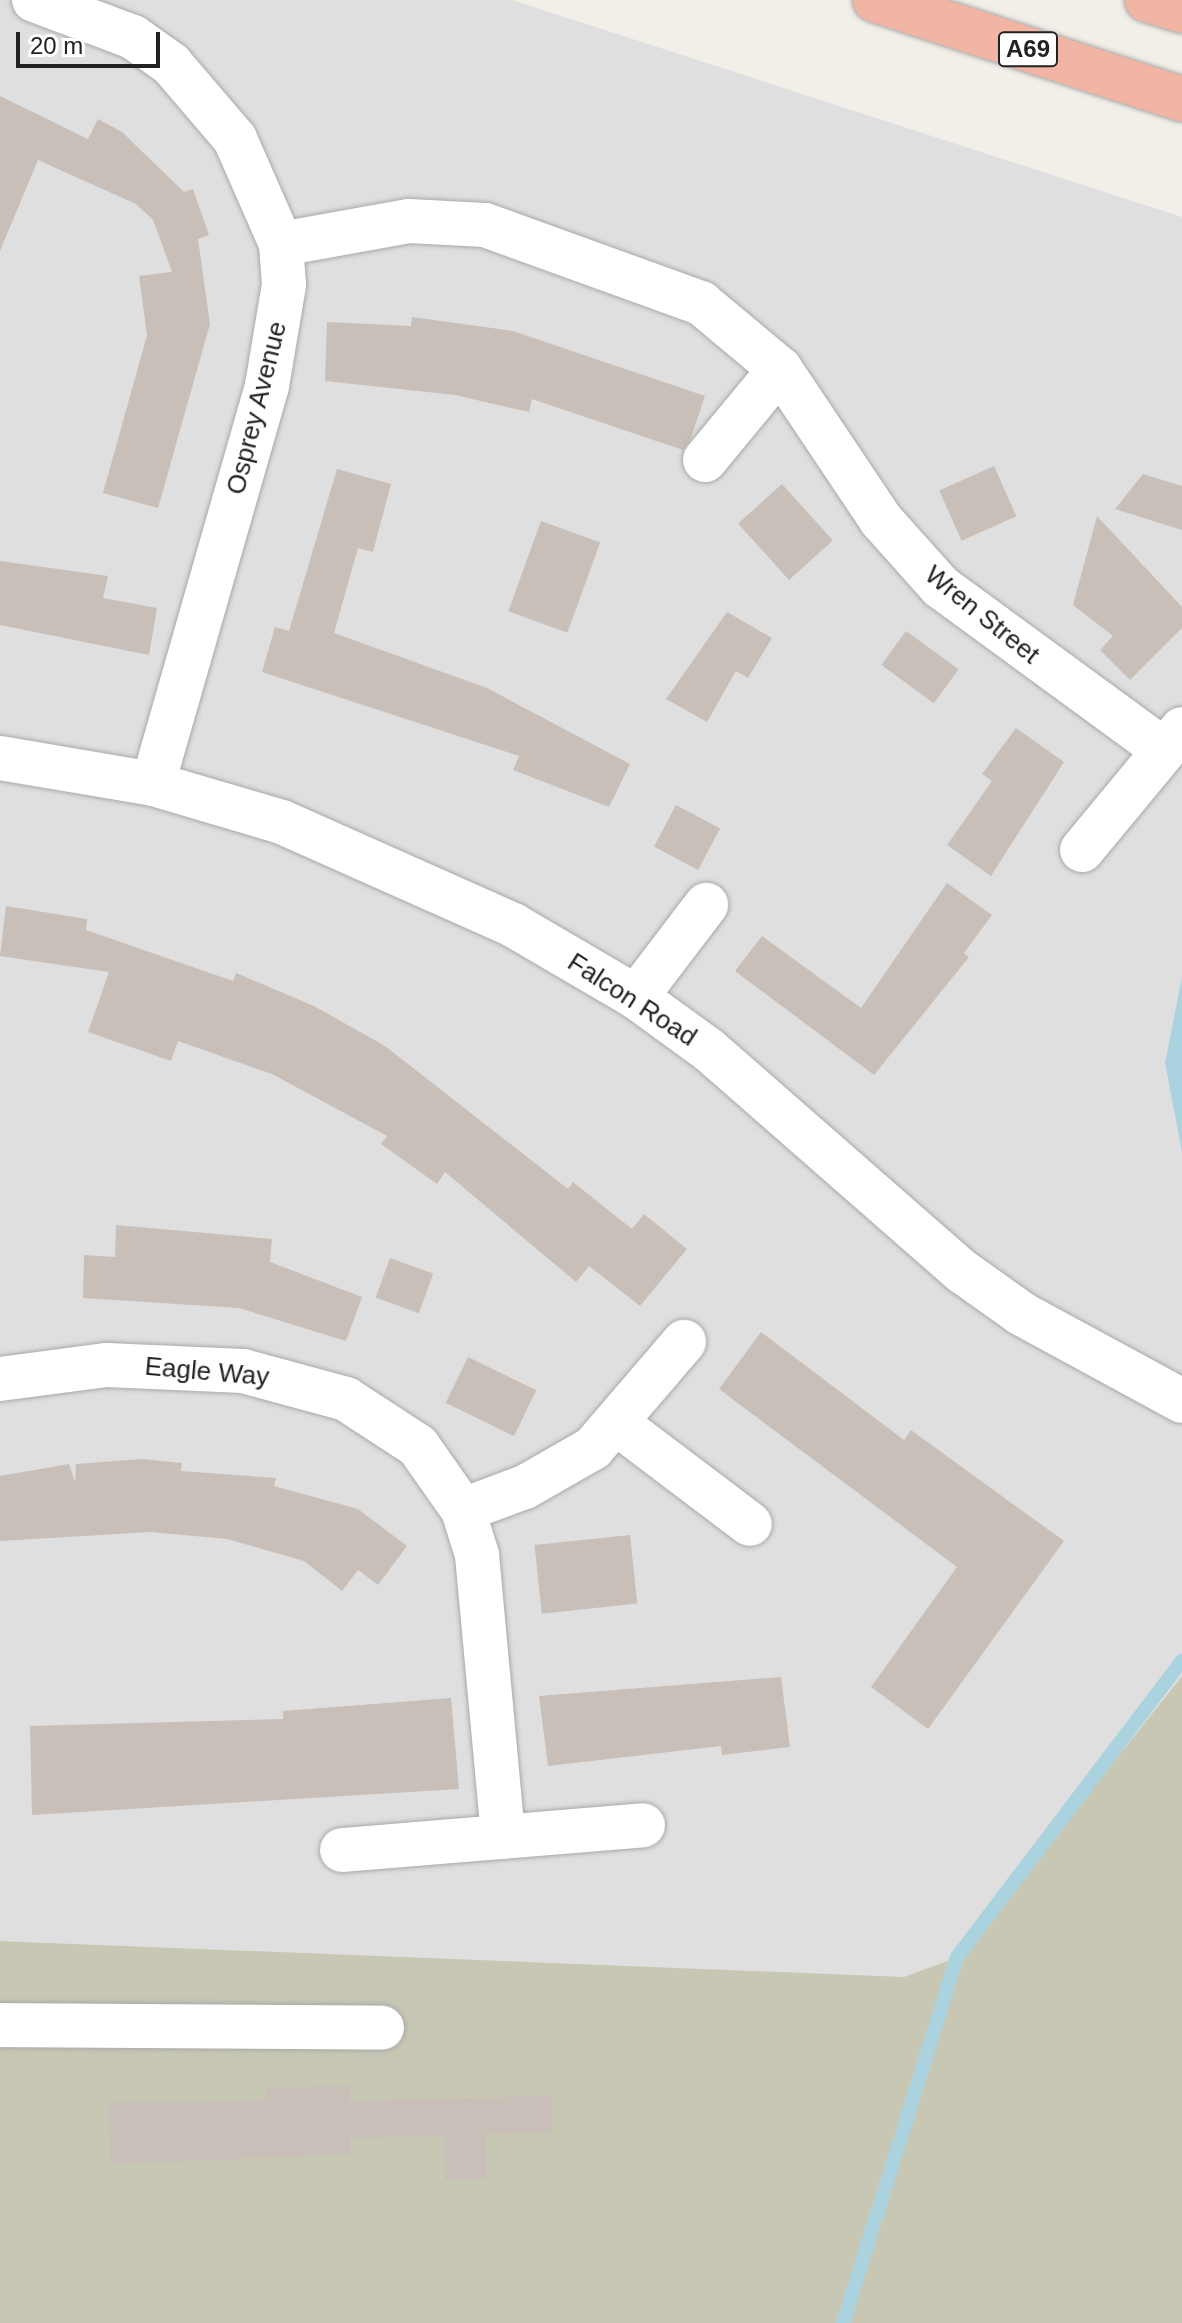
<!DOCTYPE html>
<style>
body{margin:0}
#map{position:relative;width:1182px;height:2323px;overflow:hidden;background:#f2efe9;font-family:Arial,sans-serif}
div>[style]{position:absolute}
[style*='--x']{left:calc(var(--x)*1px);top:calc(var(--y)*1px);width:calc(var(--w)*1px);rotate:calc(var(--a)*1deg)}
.residential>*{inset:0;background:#e0dfdf}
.construction>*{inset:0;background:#c7c7b4}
.water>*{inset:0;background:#aad3df}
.stream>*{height:14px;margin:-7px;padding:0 7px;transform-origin:7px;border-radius:7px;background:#aad3df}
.building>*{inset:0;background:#c7bfb8;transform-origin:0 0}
.roads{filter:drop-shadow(0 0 2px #a9a9a9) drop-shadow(0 0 2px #a9a9a9)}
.minor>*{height:44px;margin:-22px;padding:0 22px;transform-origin:22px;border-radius:22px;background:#fff}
.trunk>*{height:44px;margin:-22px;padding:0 22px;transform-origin:22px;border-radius:22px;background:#f2b4a3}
span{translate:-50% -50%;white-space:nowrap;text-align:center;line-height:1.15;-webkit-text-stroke:6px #fff;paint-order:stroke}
.shield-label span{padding:2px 6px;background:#fff;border:2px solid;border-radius:6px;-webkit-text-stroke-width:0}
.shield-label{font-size:24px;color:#222;font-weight:700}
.street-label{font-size:26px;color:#222}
.scale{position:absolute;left:16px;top:32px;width:144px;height:36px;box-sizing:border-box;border:4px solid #222;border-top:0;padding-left:10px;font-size:24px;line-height:28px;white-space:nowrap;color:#222;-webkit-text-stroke:6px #fff;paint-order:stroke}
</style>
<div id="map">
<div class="residential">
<i style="clip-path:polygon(0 0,512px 0,1182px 217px,1182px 1676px,957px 1957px,904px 1978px,0 1941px)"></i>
</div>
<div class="construction">
<i style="clip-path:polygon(1182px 1676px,1182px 2323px,0 2323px,0 1941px,904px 1977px,958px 1957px)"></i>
</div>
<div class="water">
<i style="clip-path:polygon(1182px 977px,1182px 1152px,1165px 1063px)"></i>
</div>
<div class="stream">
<i style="--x:843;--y:2323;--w:383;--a:-72.7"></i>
<i style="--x:957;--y:1957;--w:372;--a:-52.8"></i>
</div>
<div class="building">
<i style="clip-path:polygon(0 96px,88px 139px,98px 119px,122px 132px,184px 192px,193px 189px,209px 235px,198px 239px,210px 324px,158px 508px,103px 493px,147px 335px,139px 276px,172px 272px,153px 220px,136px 204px,38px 160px,0 251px)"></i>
<i style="clip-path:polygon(412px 317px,513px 331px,705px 396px,691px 438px,683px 450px,532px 399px,529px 412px,455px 395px,325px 381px,327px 322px,411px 326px)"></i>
<i style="left:994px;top:466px;width:55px;height:60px;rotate:66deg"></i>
<i style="clip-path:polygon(337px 469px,391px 484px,373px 552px,358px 548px,334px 633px,487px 688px,630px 764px,609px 807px,513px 770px,519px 756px,262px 672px,275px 627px,289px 631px)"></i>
<i style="clip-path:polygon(1143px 474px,1182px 486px,1182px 530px,1115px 509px)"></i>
<i style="left:782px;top:484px;width:76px;height:59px;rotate:48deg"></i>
<i style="clip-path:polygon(1097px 516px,1182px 607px,1182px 628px,1130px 680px,1100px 650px,1113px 636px,1073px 605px)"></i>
<i style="left:541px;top:521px;width:63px;height:96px;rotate:20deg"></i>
<i style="clip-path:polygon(0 561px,108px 576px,103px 598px,157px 608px,149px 655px,0 625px)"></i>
<i style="clip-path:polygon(727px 612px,772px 638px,748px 678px,736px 671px,707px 722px,666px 699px)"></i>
<i style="left:906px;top:631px;width:65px;height:42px;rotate:36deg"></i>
<i style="clip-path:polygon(1016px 728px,1064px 762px,991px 876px,947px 845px,992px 781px,982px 774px)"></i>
<i style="left:676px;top:805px;width:50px;height:47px;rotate:28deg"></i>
<i style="clip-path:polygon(947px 883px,992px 915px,964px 953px,969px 957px,874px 1075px,735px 971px,762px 936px,861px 1008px)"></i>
<i style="clip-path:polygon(6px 906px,87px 919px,86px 930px,233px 981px,236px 973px,314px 1006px,385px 1046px,568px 1189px,573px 1182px,632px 1229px,644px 1214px,687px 1249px,640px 1306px,589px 1266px,576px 1282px,445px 1172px,437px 1184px,381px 1144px,387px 1136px,272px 1074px,178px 1041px,171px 1061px,88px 1032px,109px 972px,0 956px)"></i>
<i style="clip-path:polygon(116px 1225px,272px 1239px,270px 1262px,362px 1297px,346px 1341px,239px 1308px,83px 1298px,84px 1255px,115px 1257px)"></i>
<i style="left:390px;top:1258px;width:46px;height:42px;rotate:20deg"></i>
<i style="clip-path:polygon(761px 1332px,904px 1440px,911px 1430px,1064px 1541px,928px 1729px,871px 1687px,957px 1567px,719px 1389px)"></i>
<i style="left:468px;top:1357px;width:76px;height:51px;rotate:26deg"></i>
<i style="clip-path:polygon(142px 1459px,182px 1463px,181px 1471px,276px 1478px,274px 1486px,358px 1509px,407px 1546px,378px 1585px,358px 1570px,342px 1591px,304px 1561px,227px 1539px,150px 1532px,0 1541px,0 1476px,69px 1464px,75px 1482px,76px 1464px)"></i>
<i style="left:630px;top:1535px;width:69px;height:96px;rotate:84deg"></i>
<i style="clip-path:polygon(781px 1677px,790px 1747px,722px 1755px,721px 1746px,548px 1766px,539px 1696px)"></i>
<i style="clip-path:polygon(451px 1698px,459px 1789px,32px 1815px,30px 1726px,283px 1719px,283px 1711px)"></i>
<i style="clip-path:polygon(350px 2086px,350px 2101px,551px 2096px,552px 2132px,486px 2134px,487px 2179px,445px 2180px,444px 2135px,350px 2138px,351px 2154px,110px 2164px,108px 2103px,266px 2100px,266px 2088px)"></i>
</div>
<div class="roads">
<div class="minor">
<i style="--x:34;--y:0;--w:106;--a:20.5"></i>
<i style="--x:133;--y:37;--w:47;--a:35.4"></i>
<i style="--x:171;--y:64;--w:99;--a:49.5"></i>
<i style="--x:235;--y:139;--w:115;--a:66.3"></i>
<i style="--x:281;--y:244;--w:41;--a:85.8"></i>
<i style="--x:284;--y:285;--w:102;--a:99.6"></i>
<i style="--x:267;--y:386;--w:414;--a:106"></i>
<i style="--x:281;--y:244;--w:130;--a:-10.2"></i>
<i style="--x:409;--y:221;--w:76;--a:3"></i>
<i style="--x:485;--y:225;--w:230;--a:19.9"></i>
<i style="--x:701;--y:303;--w:103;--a:39.9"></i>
<i style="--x:780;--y:369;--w:182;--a:56.2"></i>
<i style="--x:881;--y:520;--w:90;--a:48.2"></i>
<i style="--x:941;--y:587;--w:274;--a:36.2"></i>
<i style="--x:705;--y:460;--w:118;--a:-50.5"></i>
<i style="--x:0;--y:758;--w:155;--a:9.6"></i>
<i style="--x:153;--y:784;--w:134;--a:16.4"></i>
<i style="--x:282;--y:822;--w:253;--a:24"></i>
<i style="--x:513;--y:925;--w:143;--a:30.3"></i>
<i style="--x:636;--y:997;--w:90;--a:36"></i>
<i style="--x:709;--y:1050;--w:337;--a:41.2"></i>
<i style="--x:963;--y:1272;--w:72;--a:35.4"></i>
<i style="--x:1022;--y:1314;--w:182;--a:28.5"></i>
<i style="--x:1082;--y:850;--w:157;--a:-50.4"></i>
<i style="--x:636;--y:997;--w:116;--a:-52.7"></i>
<i style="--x:0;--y:1379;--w:108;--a:-7.5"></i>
<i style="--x:107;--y:1365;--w:136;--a:2.5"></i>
<i style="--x:243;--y:1371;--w:107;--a:15.2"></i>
<i style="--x:346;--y:1399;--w:86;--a:33.1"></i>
<i style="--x:418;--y:1446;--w:78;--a:54.9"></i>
<i style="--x:463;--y:1510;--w:47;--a:72.7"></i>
<i style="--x:477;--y:1555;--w:283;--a:84.7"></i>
<i style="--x:619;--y:1425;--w:164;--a:37.1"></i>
<i style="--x:463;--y:1510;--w:66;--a:-20.4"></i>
<i style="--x:525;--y:1487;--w:78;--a:-29.8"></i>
<i style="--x:593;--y:1448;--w:140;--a:-49.4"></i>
<i style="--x:342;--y:1850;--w:302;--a:-4.7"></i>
<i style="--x:0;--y:2025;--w:382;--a:0.4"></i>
</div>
<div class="trunk">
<i style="--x:875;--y:0;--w:323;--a:17.9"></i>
<i style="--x:1147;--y:0;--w:37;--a:17"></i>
</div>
</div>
<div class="shield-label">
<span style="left:1028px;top:49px">A69</span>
</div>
<div class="street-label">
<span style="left:257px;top:408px;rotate:-76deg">Osprey Avenue</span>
<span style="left:982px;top:615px;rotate:39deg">Wren Street</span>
<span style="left:632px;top:1000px;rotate:33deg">Falcon Road</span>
<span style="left:207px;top:1372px;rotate:5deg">Eagle Way</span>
</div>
<div class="scale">20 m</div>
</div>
